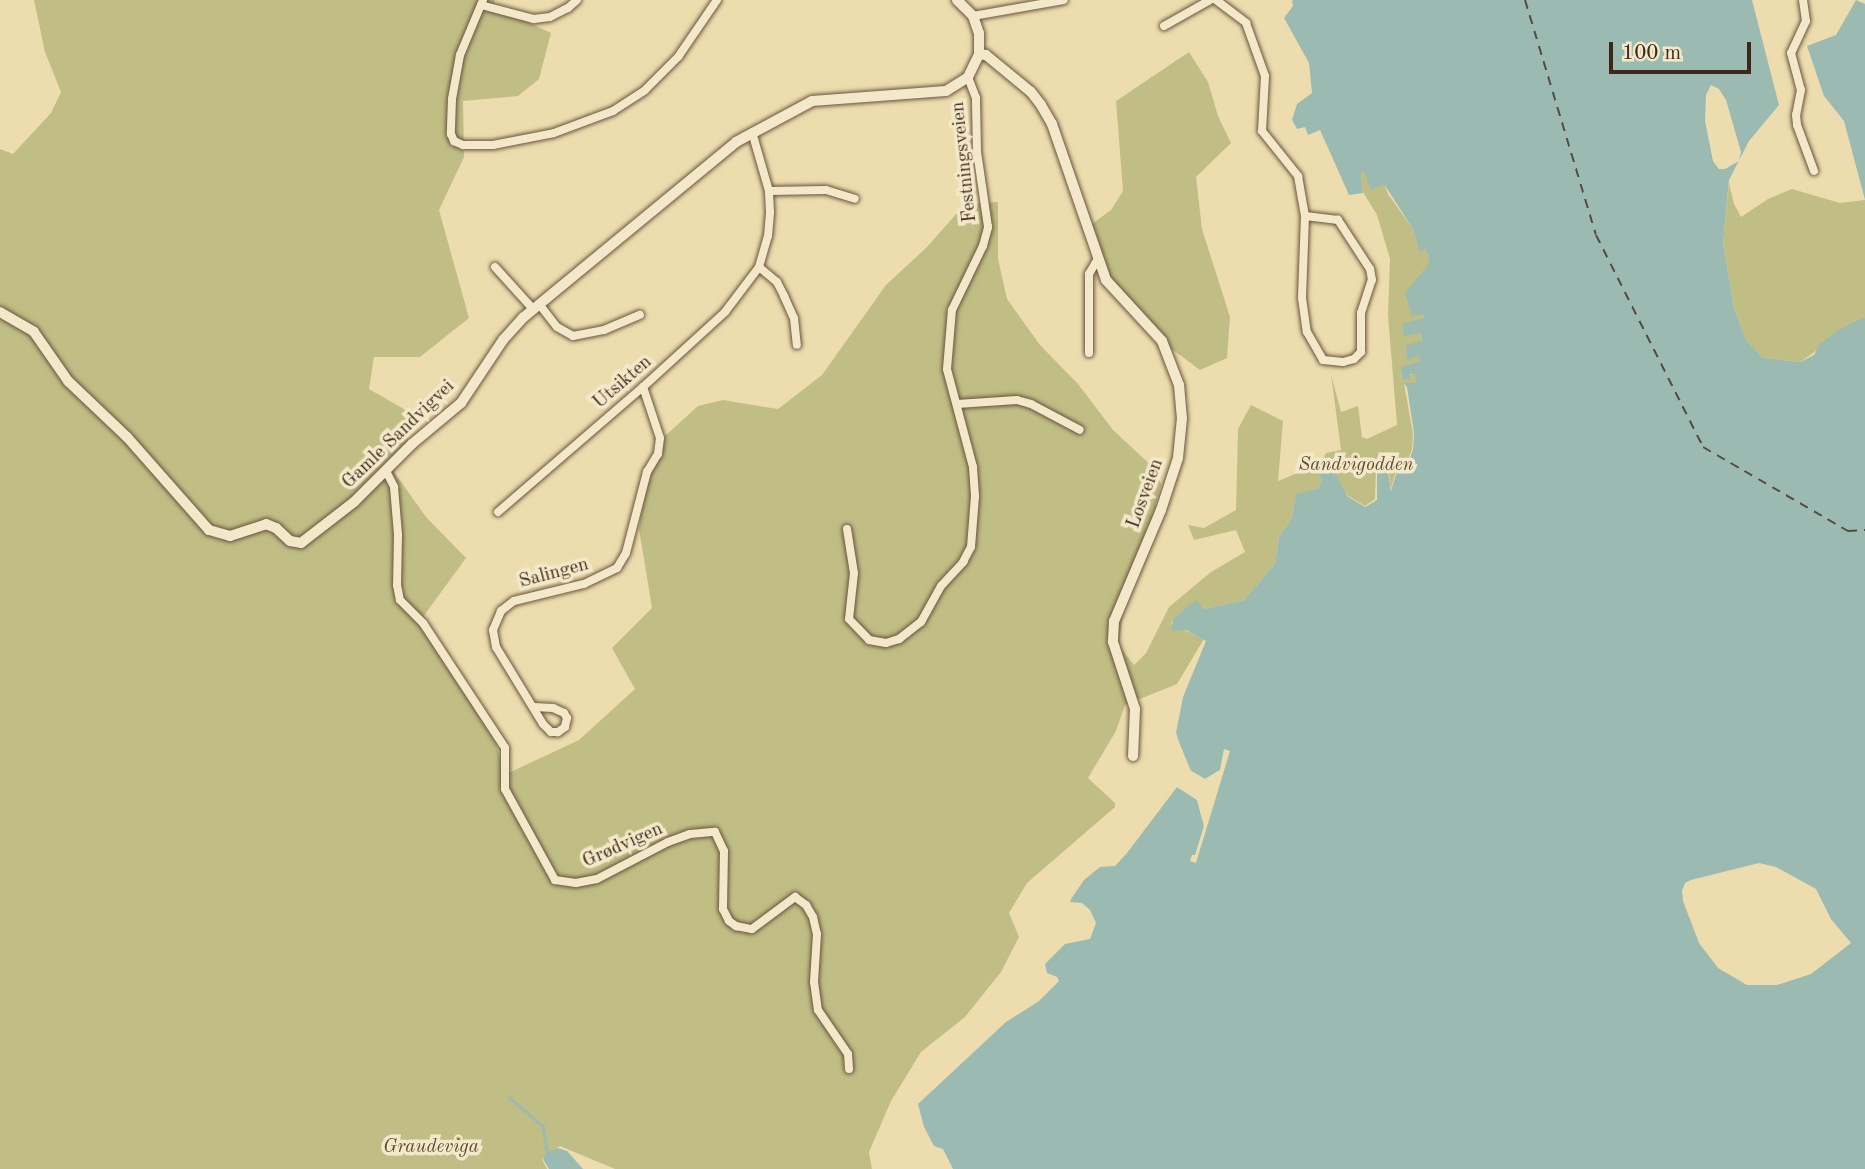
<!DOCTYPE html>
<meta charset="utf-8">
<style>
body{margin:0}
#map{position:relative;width:1865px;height:1169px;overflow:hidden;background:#edddae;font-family:"Old Standard TT",serif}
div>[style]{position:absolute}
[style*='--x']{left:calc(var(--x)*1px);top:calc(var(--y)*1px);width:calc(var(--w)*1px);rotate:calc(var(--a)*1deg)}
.green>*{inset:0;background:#c0be85}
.water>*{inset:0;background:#9bbab2}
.pier>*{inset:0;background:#edddae}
.stream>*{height:2.5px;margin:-1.25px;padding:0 1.25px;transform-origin:1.25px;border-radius:1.25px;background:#9bbab2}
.ferry>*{height:2px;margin-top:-1px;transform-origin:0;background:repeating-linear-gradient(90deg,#554b3e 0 9px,transparent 0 16px)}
.roads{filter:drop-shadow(0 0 2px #6a543e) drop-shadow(0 0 2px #6a543e)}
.minor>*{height:8px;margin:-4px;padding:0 4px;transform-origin:4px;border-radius:4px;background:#f3e9ca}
.tertiary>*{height:10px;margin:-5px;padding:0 5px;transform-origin:5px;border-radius:5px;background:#f3e9ca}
.secondary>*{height:10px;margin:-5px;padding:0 5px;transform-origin:5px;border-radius:5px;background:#f3e9ca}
span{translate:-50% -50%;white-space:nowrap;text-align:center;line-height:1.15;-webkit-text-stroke:7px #f3e9ca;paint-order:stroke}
.street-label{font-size:19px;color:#3e2618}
.park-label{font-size:19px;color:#5e4c33;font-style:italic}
.scale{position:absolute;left:1609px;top:42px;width:142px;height:32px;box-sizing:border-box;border:4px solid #3e2618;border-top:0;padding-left:9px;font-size:21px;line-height:24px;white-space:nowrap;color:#3e2618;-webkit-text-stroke:5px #f3e9ca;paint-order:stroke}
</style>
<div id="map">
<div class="green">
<i style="clip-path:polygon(34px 0,495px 0,494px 6px,551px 33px,539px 79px,518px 96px,463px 101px,464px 157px,439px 210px,469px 318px,420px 357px,374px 357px,369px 389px,409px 412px,408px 441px,394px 472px,426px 517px,466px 558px,420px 621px,496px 743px,504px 775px,579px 740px,635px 689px,612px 648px,652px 608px,639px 529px,646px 478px,659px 455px,654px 446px,698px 406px,723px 400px,778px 409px,822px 375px,886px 285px,927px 247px,965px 204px,998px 202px,998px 259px,1007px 299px,1040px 345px,1078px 384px,1113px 430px,1154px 468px,1161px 484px,1147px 538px,1126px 589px,1119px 646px,1134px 665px,1146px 653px,1169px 607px,1211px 572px,1245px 552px,1236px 530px,1194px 540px,1188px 525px,1204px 528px,1236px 510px,1238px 429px,1251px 405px,1283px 421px,1278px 481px,1321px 463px,1326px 453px,1341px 450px,1331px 374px,1341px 412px,1358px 406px,1362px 437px,1367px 439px,1397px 425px,1388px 315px,1390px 259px,1377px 215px,1363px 192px,1361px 174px,1364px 170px,1384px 183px,1388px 194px,1413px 229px,1420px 251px,1425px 249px,1428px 256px,1430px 264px,1412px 286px,1424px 318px,1403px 324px,1420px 333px,1422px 342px,1406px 346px,1414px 356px,1419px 354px,1420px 361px,1402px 369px,1401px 377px,1416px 373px,1417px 383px,1404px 383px,1413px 434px,1412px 450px,1408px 459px,1398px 463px,1391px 489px,1387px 459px,1381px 463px,1376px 470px,1375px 499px,1365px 506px,1345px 494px,1335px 472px,1327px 475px,1317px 468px,1322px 481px,1317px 489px,1296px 496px,1292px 518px,1279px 537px,1275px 564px,1244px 600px,1204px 609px,1196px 601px,1173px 619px,1171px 624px,1204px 639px,1177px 684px,1125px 705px,1116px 731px,1088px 778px,1115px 803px,1115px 807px,1027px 883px,1009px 913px,1019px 937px,1001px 972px,965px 1017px,921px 1052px,891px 1101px,869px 1152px,872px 1169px,615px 1169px,560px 1146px,542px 1159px,547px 1169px,0 1169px,0 149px,13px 154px,51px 113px,61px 92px,45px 52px)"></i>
<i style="clip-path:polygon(1189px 52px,1208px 82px,1218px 116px,1231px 143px,1196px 177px,1202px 229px,1230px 317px,1227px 358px,1200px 370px,1173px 350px,1136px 314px,1107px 277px,1092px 224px,1111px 210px,1123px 191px,1116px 101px)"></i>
<i style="clip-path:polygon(1729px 183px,1734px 204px,1741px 217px,1768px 199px,1792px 189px,1840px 203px,1865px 200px,1865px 317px,1800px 362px,1763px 358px,1746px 340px,1734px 308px,1723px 243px)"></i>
</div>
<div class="water">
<i style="clip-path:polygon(evenodd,1292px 0,1752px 0,1779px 105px,1749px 141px,1729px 180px,1723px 243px,1734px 308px,1746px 340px,1763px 358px,1800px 362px,1814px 355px,1820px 344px,1838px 330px,1865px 317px,1865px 1169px,953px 1169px,943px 1149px,934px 1146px,924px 1127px,918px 1104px,1006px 1022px,1039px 1001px,1059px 981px,1057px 977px,1047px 973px,1045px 964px,1065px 944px,1090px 939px,1096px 923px,1090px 910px,1082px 903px,1070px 902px,1071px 899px,1084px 880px,1100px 867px,1115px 866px,1127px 853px,1177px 787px,1197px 799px,1204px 826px,1195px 862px,1225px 755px,1220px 770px,1205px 779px,1191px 771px,1179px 742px,1176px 733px,1183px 697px,1206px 641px,1186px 630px,1171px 631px,1173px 619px,1196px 600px,1204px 609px,1244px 600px,1275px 564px,1279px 537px,1292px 518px,1296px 494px,1317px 489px,1322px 481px,1316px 468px,1327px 474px,1335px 472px,1347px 496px,1365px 507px,1377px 500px,1377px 470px,1381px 464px,1386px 460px,1391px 491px,1399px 464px,1409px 460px,1413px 450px,1414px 433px,1407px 387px,1403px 383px,1416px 383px,1416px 374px,1410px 374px,1410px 378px,1402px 380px,1401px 367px,1420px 361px,1418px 355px,1407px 361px,1406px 345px,1422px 341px,1420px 333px,1404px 336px,1403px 323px,1424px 318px,1423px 314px,1412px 316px,1405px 293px,1429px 264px,1428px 256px,1425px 249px,1420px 252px,1413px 229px,1384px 184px,1371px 190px,1364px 171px,1361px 174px,1363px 193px,1349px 195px,1320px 130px,1308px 135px,1305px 127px,1297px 129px,1292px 120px,1297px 104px,1312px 93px,1309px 63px,1284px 18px,1293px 6px,1292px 0,1711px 85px,1719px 89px,1726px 100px,1741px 152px,1739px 161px,1725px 169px,1719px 169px,1713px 161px,1705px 121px,1706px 95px,1711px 85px,1292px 0,1759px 863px,1776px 867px,1816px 889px,1831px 919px,1851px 943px,1811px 974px,1777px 985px,1747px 985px,1718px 968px,1699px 943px,1683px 901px,1682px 891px,1685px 883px,1691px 880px,1759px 863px)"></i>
<i style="clip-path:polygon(1856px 0,1865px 4px,1865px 200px,1844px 121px,1824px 96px,1807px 46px,1836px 35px)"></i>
<i style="clip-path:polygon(558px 1148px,567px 1151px,583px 1169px,549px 1169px,543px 1159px,547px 1152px)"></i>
</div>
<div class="pier">
<i style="clip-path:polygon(1224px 749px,1230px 751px,1196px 863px,1190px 861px,1192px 855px,1195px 855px,1204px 826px,1197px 800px,1174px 785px,1178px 784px,1200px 797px,1206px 818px,1219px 775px,1204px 783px,1189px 774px,1186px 768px,1205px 779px,1220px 770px)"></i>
</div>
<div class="stream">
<i style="--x:509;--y:1097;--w:45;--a:40.5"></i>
<i style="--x:543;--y:1126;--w:26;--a:81"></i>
</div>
<div class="ferry">
<i style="--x:1525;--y:0;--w:245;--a:73.2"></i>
<i style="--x:1596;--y:235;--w:237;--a:63.2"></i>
<i style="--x:1703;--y:447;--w:168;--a:30.1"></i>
<i style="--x:1848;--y:531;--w:17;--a:-3"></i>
</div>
<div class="roads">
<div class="minor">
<i style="--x:483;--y:0;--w:60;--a:112.7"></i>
<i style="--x:460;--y:55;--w:45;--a:100.3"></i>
<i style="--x:452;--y:99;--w:35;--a:92"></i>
<i style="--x:451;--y:134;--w:8;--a:67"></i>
<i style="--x:454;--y:141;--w:10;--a:24"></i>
<i style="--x:463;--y:145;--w:30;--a:0"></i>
<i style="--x:493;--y:145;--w:62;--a:-11.1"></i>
<i style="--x:554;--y:133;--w:63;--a:-20.4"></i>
<i style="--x:613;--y:111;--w:38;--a:-33"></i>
<i style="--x:645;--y:90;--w:47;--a:-45"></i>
<i style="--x:678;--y:57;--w:69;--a:-55.6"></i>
<i style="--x:1216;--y:0;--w:38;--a:37"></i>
<i style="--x:1246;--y:23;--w:56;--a:70.3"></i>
<i style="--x:1265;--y:76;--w:55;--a:93.1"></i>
<i style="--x:1262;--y:131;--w:58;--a:51.3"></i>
<i style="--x:1298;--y:176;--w:41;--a:80.1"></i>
<i style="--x:1305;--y:216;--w:82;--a:92.1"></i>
<i style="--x:1302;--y:298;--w:34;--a:82"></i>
<i style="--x:1307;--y:332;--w:32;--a:60"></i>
<i style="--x:1323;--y:360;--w:20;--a:6"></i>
<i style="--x:1343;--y:362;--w:11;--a:-15"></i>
<i style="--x:1354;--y:359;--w:10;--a:-45"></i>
<i style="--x:1361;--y:352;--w:39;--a:-90"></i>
<i style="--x:1361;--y:313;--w:35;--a:-72"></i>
<i style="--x:1372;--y:280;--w:11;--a:-100"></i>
<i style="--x:1370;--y:269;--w:59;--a:-123.1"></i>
<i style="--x:1338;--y:220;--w:33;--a:-173"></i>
<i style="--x:1803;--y:0;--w:21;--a:82"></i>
<i style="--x:1806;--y:21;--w:35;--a:115"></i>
<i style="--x:1791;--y:53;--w:38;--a:75"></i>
<i style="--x:1801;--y:90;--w:25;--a:101"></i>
<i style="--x:1796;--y:115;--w:10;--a:84"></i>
<i style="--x:1797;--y:125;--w:49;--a:69.7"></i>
<i style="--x:481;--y:5;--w:55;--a:14.8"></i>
<i style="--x:534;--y:19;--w:16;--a:-7"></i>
<i style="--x:550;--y:17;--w:20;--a:-27"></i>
<i style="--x:568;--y:8;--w:12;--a:-42"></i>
<i style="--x:973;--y:16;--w:92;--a:-10"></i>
<i style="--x:1164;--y:26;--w:53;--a:-29.5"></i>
<i style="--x:769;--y:191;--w:57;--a:-1"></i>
<i style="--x:826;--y:190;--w:30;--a:17"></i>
<i style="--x:495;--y:267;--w:57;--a:47.9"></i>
<i style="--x:759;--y:267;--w:23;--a:40"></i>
<i style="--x:777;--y:282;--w:16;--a:63"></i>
<i style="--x:784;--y:296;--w:24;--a:66"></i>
<i style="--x:794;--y:318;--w:27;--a:84"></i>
<i style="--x:539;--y:304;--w:29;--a:52"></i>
<i style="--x:557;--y:327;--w:18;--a:29"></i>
<i style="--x:573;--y:336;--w:32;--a:-11"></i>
<i style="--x:604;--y:330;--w:39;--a:-23"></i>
<i style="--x:1089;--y:353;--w:79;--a:-90"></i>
<i style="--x:1089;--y:274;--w:16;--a:-60"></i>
<i style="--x:957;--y:404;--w:60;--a:-3.8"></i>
<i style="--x:1017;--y:400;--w:15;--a:16"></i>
<i style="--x:1031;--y:404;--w:55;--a:28"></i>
<i style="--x:386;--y:471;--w:18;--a:63"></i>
<i style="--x:394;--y:487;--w:48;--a:85.2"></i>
<i style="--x:398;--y:535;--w:50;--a:91.1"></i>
<i style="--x:397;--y:585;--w:15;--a:79"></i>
<i style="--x:400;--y:600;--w:33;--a:45"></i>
<i style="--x:423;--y:623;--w:149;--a:56.7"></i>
<i style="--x:505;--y:748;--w:41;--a:90"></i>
<i style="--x:505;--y:789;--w:104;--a:61.2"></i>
<i style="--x:555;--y:880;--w:21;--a:8"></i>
<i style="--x:576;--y:883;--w:21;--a:-11"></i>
<i style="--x:597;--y:879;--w:80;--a:-27.5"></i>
<i style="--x:668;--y:842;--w:23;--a:-20"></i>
<i style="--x:690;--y:834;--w:25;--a:-5"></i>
<i style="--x:715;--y:832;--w:21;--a:65"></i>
<i style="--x:724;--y:851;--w:58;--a:91"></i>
<i style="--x:723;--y:909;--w:13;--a:63"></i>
<i style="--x:729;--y:921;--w:9;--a:36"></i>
<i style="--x:736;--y:926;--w:16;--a:11"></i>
<i style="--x:752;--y:929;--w:54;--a:-36.7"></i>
<i style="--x:795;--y:897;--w:14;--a:36"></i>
<i style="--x:806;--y:905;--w:14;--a:60"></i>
<i style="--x:813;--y:917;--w:17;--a:77"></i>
<i style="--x:817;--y:934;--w:48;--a:93.6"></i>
<i style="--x:814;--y:982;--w:28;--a:82"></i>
<i style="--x:818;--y:1010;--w:53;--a:55.7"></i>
<i style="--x:848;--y:1054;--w:15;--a:86"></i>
<i style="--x:498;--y:512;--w:191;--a:-40.8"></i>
<i style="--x:643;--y:387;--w:111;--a:-42.4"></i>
<i style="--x:725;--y:312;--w:56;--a:-52.9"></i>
<i style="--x:759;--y:267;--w:32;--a:-74"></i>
<i style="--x:768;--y:236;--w:24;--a:-85"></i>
<i style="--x:770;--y:212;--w:21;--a:-93"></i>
<i style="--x:769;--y:191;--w:61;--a:-106.1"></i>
<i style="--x:847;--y:529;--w:45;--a:81"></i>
<i style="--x:854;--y:573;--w:46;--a:96.2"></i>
<i style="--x:849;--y:619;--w:29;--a:46"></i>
<i style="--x:869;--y:640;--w:17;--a:10"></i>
<i style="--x:886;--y:643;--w:14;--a:-17"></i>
<i style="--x:899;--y:639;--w:28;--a:-38"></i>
<i style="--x:921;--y:622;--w:41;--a:-60.9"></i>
<i style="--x:941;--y:586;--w:33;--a:-47"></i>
<i style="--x:963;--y:562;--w:17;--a:-62"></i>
<i style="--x:971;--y:547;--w:51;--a:-85.5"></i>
<i style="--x:975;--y:496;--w:29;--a:-94"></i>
<i style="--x:973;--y:467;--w:101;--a:-104.9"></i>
<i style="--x:947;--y:369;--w:59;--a:-85.2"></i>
<i style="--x:952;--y:310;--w:71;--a:-64.2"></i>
<i style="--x:983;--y:246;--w:20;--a:-75"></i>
<i style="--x:988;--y:227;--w:76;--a:-98.3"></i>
<i style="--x:977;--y:152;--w:54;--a:-91.1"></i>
<i style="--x:976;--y:98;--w:22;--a:-111"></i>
<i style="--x:534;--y:707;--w:19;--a:3"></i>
<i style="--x:553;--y:708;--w:12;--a:24"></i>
<i style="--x:564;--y:713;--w:6;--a:59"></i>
<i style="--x:567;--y:718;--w:9;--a:103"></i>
<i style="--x:565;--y:727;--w:9;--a:144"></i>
<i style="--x:558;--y:732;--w:7;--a:180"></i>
<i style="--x:551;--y:732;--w:11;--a:-135"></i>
<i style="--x:543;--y:724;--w:90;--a:-121.4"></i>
<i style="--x:496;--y:647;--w:17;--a:-100"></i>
<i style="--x:493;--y:630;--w:21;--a:-67"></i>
<i style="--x:501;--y:611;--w:16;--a:-38"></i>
<i style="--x:514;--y:601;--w:72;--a:-13.7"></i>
<i style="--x:584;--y:584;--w:37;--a:-26"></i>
<i style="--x:617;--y:568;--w:17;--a:-59"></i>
<i style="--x:626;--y:553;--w:84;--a:-75.5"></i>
<i style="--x:647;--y:472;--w:21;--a:-59"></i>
<i style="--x:658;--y:454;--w:16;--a:-83"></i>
<i style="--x:660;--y:438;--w:54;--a:-108.4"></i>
</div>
<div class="tertiary">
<i style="--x:0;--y:312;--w:39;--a:30"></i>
<i style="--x:34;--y:332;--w:60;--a:55.2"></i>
<i style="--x:68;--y:381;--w:81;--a:43.5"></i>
<i style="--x:127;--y:437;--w:124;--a:48.6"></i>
<i style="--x:209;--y:530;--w:22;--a:16"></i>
<i style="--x:230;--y:536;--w:38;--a:-18"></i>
<i style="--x:266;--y:524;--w:11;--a:22"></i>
<i style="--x:276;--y:528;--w:19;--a:43"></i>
<i style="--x:290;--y:541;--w:11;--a:10"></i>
<i style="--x:301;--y:543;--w:67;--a:-37.7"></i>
<i style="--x:354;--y:502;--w:82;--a:-45"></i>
<i style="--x:412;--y:444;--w:64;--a:-39.9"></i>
<i style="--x:461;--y:403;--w:76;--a:-56.3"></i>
<i style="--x:503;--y:340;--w:31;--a:-48"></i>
<i style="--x:524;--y:317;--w:275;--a:-39.5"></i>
<i style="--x:736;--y:142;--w:86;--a:-28.3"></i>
<i style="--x:812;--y:101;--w:134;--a:-4.3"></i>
<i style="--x:946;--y:91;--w:26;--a:-32"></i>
<i style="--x:968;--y:77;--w:25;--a:-64"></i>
<i style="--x:979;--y:54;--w:7;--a:8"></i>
<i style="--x:986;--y:55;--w:58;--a:39.4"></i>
<i style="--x:1031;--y:92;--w:16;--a:52"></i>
<i style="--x:1041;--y:105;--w:22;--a:60"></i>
<i style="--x:1052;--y:124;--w:165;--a:70.9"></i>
<i style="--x:1106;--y:280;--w:83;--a:47.4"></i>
<i style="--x:1162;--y:341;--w:47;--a:68.9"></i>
<i style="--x:1179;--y:385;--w:33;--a:85"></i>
<i style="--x:1182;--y:418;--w:40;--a:95.7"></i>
<i style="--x:1178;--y:458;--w:55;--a:108.1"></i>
<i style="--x:1161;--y:510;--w:121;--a:112.9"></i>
<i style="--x:1114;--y:621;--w:21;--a:93"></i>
<i style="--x:1113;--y:642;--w:71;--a:71.8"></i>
<i style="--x:1135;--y:709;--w:47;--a:92.4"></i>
</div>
<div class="secondary">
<i style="--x:957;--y:0;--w:23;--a:45"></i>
<i style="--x:973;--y:16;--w:18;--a:71"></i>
<i style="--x:979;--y:33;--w:21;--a:90"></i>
</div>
</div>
<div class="street-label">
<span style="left:965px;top:162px;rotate:-96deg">Festningsveien</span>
<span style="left:623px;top:383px;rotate:-41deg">Utsikten</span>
<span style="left:399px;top:435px;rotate:-44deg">Gamle Sandvigvei</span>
<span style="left:1146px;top:494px;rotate:-70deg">Losveien</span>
<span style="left:554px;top:574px;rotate:-15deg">Salingen</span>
<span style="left:623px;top:846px;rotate:-24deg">Grødvigen</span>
</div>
<div class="park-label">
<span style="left:1356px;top:466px">Sandvigodden</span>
<span style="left:431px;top:1148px">Graudeviga</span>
</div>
<div class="scale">100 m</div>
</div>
